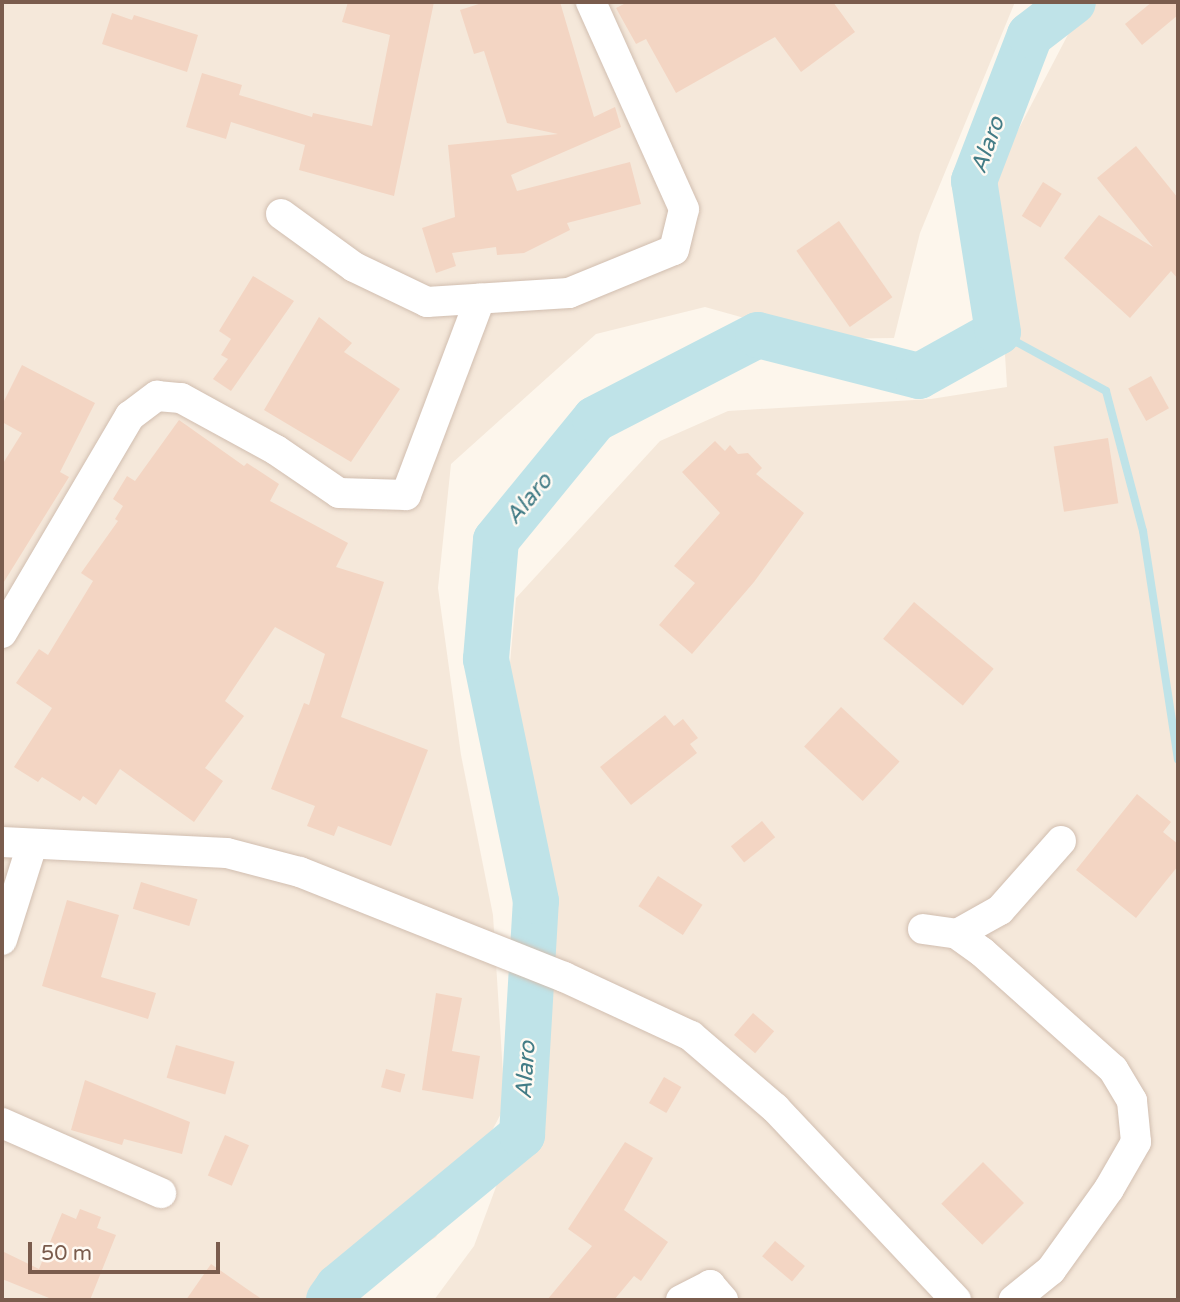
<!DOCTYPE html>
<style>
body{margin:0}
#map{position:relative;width:1180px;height:1302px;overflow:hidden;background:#fdf6ec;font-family:"Varela Round",sans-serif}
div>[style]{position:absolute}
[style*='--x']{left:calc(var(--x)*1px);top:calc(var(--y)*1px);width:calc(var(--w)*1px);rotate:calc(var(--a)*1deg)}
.residential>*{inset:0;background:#f5e8da}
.stream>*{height:8px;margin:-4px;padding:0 4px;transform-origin:4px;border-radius:4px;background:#bfe3e8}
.river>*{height:46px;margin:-23px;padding:0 23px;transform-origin:23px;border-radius:23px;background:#bfe3e8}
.building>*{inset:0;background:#f3d5c3;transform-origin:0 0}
.roads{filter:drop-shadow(0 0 2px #d1beb0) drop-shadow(0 0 2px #d1beb0)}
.street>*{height:30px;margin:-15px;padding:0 15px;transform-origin:15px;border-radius:15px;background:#fff}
span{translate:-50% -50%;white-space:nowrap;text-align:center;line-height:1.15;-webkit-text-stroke:5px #fffaf3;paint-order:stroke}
.water-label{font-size:23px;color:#437c86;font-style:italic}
.frame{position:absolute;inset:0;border:4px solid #7a5c4d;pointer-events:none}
.scale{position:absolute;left:28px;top:1242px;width:192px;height:32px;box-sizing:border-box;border:4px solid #7a5c4d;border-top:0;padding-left:9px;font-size:21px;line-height:24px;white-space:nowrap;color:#7a5c4d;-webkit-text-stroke:5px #fffaf3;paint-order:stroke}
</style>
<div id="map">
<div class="residential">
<i style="clip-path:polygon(2px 2px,1015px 2px,920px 233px,894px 338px,819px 339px,705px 307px,596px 334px,451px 464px,438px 588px,461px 755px,493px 915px,505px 1106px,436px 1237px,336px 1300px,2px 1300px)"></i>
<i style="clip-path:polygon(1085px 2px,1178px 2px,1178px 1300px,434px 1300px,474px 1246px,548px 1047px,499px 781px,516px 598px,660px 441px,728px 411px,931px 399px,1007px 387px,994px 176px)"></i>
</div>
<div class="stream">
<i style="--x:998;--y:332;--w:123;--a:28.6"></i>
<i style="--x:1106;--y:391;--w:145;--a:75.2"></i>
<i style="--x:1143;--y:531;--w:231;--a:81.3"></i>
</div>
<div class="river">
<i style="--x:329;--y:1300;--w:16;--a:-55"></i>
<i style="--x:338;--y:1287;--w:239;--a:-39.6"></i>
<i style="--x:522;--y:1135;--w:234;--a:-86.6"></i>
<i style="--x:536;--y:901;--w:247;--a:-101.7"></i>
<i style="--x:486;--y:659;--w:119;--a:-85.2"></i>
<i style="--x:496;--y:540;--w:156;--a:-50.7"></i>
<i style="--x:595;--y:419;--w:183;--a:-27.3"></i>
<i style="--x:758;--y:335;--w:166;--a:14.3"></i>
<i style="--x:919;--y:376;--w:90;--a:-29.1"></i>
<i style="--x:998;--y:332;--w:153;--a:-99"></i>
<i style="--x:974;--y:181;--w:156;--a:-69"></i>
<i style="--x:1030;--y:35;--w:54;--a:-37.5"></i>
</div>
<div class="building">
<i style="clip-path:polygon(348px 2px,434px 2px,394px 196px,299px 170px,305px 145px,231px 122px,226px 139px,186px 127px,202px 73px,242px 85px,239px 95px,312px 117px,313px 113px,372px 126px,390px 35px,342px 22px)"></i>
<i style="clip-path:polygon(485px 2px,560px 2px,594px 117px,615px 107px,621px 127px,511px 175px,517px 191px,630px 162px,641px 204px,567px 223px,570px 230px,524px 253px,497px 255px,496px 247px,452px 253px,456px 266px,436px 273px,422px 228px,455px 217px,448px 145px,558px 134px,507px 123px,484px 51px,474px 54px,460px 10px)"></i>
<i style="clip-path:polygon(628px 2px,833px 2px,855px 32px,801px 72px,775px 37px,676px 93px,646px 39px,636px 44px,616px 8px)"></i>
<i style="clip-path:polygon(1152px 2px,1178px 2px,1178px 15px,1142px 45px,1125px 24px)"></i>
<i style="clip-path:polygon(112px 13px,132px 20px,134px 15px,198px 35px,187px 72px,102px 44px)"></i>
<i style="clip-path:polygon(1136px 146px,1178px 198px,1178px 279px,1171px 271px,1130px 318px,1064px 258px,1099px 215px,1153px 247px,1097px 178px)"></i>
<i style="left:1043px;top:182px;width:22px;height:40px;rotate:32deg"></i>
<i style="left:839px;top:221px;width:93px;height:52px;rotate:55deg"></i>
<i style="clip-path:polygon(253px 276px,294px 301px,231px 391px,213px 379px,228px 359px,221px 355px,231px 339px,219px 331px)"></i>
<i style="clip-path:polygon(319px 317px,352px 343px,344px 352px,400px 389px,351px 462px,264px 410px)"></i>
<i style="clip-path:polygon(22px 365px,95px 403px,60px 472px,69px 477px,2px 585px,2px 465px,22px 433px,2px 422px,2px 405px)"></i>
<i style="left:1151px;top:376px;width:37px;height:26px;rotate:61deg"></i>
<i style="clip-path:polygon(179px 420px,244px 466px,247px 463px,279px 484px,270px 501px,348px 543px,336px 567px,384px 582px,341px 717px,428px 750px,391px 846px,338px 826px,334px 836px,307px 826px,315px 806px,271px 789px,304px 703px,309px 705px,325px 654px,275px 627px,225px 701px,244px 716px,205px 768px,223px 781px,194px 822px,120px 769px,96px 805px,83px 796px,80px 801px,42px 777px,38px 782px,14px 767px,52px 708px,16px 683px,39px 649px,48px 655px,93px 581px,81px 573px,118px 521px,115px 519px,123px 506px,113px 499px,127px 476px,135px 481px)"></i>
<i style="left:1108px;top:438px;width:66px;height:55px;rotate:81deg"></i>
<i style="clip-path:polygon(715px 441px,725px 451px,730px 445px,738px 454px,748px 453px,762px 468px,756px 474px,804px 513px,754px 582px,692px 654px,659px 625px,695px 583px,674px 566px,720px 513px,682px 472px)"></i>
<i style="left:914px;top:602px;width:104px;height:48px;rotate:40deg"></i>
<i style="left:841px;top:707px;width:80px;height:54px;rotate:43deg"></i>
<i style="clip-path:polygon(665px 715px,674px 726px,683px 719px,698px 738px,690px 744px,697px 753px,631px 805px,600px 767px)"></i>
<i style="clip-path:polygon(1137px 794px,1171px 822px,1163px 832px,1178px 844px,1178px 866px,1136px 918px,1076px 870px)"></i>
<i style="left:762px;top:821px;width:21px;height:40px;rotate:51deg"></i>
<i style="left:658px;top:876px;width:53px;height:36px;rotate:33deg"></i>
<i style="left:141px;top:882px;width:59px;height:28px;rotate:17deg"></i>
<i style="clip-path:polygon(67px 900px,119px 915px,101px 977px,156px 993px,148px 1019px,42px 986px)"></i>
<i style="clip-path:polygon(436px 993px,462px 998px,452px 1051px,480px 1056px,473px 1099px,422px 1090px)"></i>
<i style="left:753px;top:1013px;width:28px;height:29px;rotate:41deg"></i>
<i style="left:176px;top:1045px;width:61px;height:34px;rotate:16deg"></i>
<i style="left:386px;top:1069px;width:20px;height:19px;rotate:15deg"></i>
<i style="left:664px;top:1077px;width:20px;height:30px;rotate:30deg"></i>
<i style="clip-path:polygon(85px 1080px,190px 1122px,182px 1154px,124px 1139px,122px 1145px,71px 1130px)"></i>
<i style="left:225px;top:1135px;width:26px;height:44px;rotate:23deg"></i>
<i style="clip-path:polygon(625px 1142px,653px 1158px,624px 1210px,668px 1242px,641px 1281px,634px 1276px,614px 1300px,547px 1300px,592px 1246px,568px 1229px)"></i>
<i style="left:983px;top:1162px;width:58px;height:59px;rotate:45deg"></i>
<i style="clip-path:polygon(80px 1209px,101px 1217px,97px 1228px,116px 1235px,90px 1300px,54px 1300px,2px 1279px,2px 1251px,39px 1269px,62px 1213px,76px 1219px)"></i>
<i style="left:775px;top:1241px;width:39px;height:20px;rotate:40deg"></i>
<i style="clip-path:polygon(211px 1264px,263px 1300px,186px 1300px)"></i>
</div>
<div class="roads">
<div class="street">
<i style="--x:281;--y:214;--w:90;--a:36"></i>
<i style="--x:354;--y:267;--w:81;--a:25.6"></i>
<i style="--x:427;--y:302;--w:142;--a:-3.6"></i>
<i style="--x:569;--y:293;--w:113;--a:-22.3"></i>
<i style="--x:674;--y:250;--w:42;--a:-76.3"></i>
<i style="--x:684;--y:209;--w:227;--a:-114.2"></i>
<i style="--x:2;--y:633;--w:252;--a:-59.5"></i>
<i style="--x:130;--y:416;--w:34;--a:-37"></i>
<i style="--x:157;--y:396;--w:24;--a:5"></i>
<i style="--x:181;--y:398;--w:108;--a:28.7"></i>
<i style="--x:276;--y:450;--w:76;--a:34.3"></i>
<i style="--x:339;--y:493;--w:67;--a:1.7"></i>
<i style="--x:406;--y:495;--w:210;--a:-69.3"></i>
<i style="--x:2;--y:842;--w:225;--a:2.8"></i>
<i style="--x:227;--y:853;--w:75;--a:14.6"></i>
<i style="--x:300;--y:872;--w:284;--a:21.7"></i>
<i style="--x:564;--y:977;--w:140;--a:24.9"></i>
<i style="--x:691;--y:1036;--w:111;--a:40.6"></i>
<i style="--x:775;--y:1108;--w:264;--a:46.7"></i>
<i style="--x:923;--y:929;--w:34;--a:8"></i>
<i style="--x:957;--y:934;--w:31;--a:36"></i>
<i style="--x:982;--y:952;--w:176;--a:41.8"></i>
<i style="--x:1113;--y:1069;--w:37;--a:59"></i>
<i style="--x:1132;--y:1101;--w:41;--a:84.4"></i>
<i style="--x:1136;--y:1142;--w:54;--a:119.9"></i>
<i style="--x:1109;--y:1189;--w:100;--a:125.6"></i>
<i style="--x:1051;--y:1270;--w:48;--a:141"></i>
<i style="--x:957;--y:934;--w:49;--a:-29.2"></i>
<i style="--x:1000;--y:910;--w:92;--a:-48.5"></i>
<i style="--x:2;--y:940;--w:100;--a:-72.5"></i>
<i style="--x:2;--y:1123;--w:174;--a:23.8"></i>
<i style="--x:681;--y:1300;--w:33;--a:-27"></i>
<i style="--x:710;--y:1285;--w:20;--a:49"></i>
</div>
</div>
<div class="water-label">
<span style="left:988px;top:145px;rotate:-70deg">Alaro</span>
<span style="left:529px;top:499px;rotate:-50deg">Alaro</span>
<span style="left:526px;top:1070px;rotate:-86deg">Alaro</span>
</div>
<div class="frame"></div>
<div class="scale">50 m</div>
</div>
